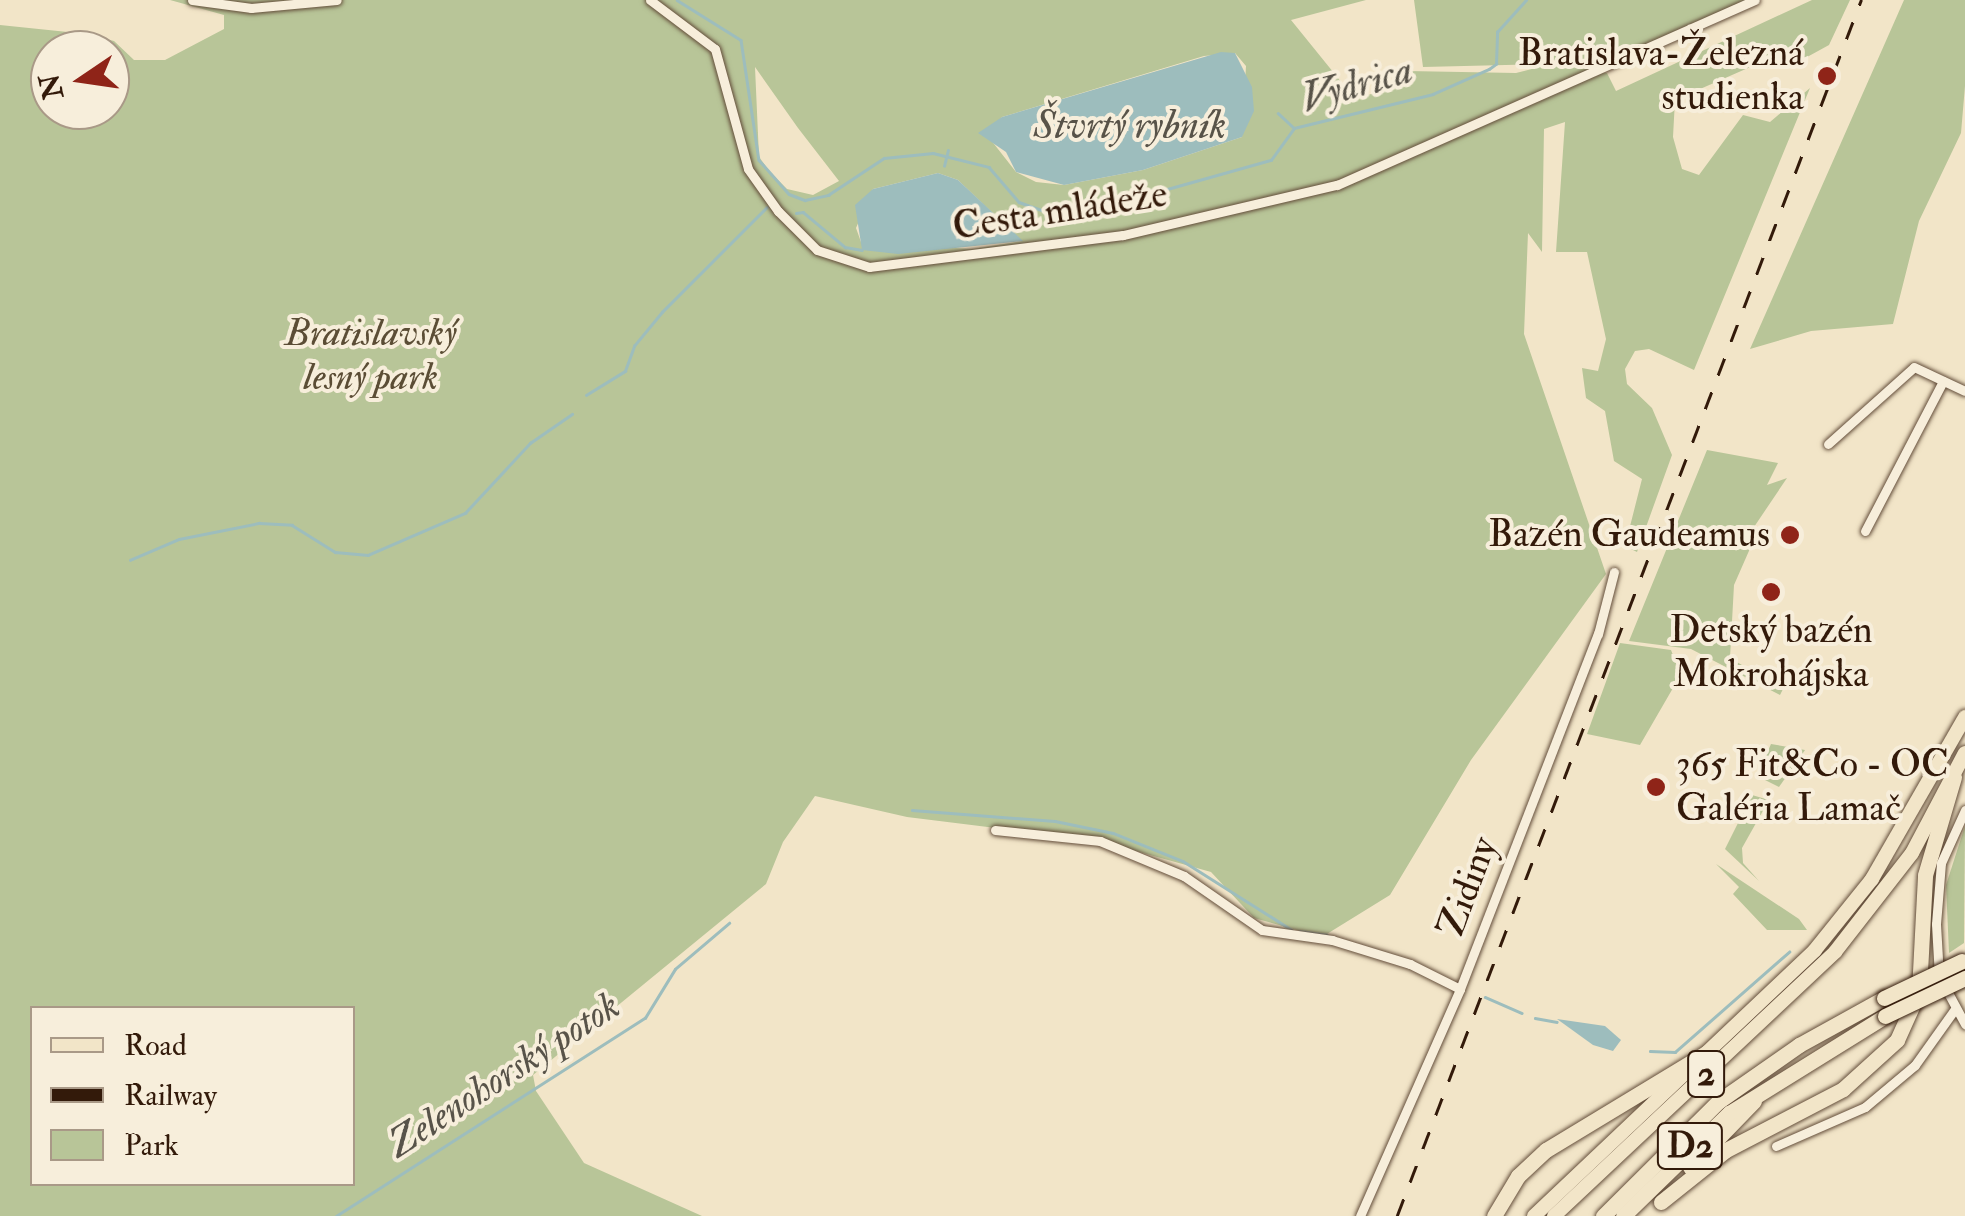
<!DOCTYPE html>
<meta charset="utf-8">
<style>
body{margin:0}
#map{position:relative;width:1965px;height:1216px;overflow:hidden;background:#f2e5c8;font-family:"IM FELL Double Pica",serif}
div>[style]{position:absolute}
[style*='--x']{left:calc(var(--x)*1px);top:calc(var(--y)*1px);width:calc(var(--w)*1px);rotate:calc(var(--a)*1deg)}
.green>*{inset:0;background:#b8c598}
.water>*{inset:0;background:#9dbdbd}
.stream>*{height:2.5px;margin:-1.25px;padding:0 1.25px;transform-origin:1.25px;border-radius:1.25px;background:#9dbdbd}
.roads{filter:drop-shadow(0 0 2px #634d3a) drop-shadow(0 0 2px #634d3a)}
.street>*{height:9px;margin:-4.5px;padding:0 4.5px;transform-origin:4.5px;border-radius:4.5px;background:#f7eedb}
.primary>*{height:14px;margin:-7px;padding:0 7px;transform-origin:7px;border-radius:7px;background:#f2e5c8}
.highway>*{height:15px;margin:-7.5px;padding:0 7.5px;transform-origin:7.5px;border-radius:7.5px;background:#f2e5c8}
.rail>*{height:2.5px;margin-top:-1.25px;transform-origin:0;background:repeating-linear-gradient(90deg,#331a0a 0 18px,transparent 0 36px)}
.bridges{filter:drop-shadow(0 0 2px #331a0a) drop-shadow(0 0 2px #331a0a)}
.highway-bridge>*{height:15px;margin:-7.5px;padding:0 7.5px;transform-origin:7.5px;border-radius:7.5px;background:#f2e5c8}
.dots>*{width:28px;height:28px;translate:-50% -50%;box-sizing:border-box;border:5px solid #f7eedb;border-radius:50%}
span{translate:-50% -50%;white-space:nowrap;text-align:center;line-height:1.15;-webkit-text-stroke:8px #f7eedb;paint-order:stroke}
.shield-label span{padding:2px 8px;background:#f7eedb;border:2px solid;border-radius:8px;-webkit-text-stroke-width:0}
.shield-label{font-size:35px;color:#331a0a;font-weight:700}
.poi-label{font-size:38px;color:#331a0a}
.right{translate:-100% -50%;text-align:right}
.left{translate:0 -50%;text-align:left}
.street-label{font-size:38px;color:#331a0a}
.park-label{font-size:38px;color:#5b4d35;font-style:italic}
.water-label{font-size:40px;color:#585349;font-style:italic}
.legend{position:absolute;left:30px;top:1006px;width:325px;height:180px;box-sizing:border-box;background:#f7eedb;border:2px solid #a99987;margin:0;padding:12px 18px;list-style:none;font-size:30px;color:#331a0a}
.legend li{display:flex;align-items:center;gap:20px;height:50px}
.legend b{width:50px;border:2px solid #a99987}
.north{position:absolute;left:30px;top:30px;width:100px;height:100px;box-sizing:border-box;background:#f7eedb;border:2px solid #a99987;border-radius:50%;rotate:257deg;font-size:28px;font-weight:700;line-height:40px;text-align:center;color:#331a0a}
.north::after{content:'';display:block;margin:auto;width:35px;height:45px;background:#8f2418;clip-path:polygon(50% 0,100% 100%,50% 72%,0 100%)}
</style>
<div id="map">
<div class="green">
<i style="clip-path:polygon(evenodd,170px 0,1366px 0,1291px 20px,1342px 83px,1368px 95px,1390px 88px,1407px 71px,1516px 73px,1551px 64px,1423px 67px,1414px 0,1746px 0,1601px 66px,1555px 63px,1607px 73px,1616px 91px,1812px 0,1850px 0,1829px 45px,1798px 62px,1764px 61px,1675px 100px,1673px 137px,1682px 169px,1699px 175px,1743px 115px,1770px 122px,1810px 88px,1694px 370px,1649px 349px,1635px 351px,1625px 369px,1627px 384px,1652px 408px,1672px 455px,1637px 552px,1625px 546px,1642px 479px,1614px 461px,1605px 411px,1586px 398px,1582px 368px,1598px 371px,1606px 339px,1587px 252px,1556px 252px,1565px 122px,1544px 129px,1542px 252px,1528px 233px,1524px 334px,1606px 574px,1471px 760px,1390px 895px,1322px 937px,1254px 918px,1211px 872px,1100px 841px,907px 817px,815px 796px,783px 842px,766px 884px,533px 1075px,536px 1091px,584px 1163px,702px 1216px,0 1216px,0 25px,87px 34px,114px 41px,134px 60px,165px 60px,224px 29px,224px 15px,170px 0,50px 50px,110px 50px,110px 110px,50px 110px,50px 50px,170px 0,1235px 53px,1246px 66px,1242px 137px,1143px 170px,1064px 185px,1036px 182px,1016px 172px,987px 135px,1002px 117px,1204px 56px,1235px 53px,170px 0,755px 67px,798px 128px,839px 181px,813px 195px,787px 189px,770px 172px,759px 157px,755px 67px,170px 0,938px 173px,958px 180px,1022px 241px,972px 249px,861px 242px,856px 228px,873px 189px,938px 173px,170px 0,32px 1008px,352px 1008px,352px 1184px,32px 1184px,32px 1008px)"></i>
<i style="clip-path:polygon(1904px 0,1965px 0,1965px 86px,1961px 133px,1919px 221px,1893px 324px,1811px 331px,1750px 349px)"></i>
<i style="clip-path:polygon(1707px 450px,1778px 463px,1767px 485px,1787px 478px,1752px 530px,1743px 526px,1737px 536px,1752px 544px,1734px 585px,1730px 658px,1783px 689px,1780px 695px,1691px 649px,1629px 641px)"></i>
<i style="clip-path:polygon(1620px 643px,1671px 650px,1684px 683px,1673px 688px,1640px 745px,1587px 734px)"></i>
<i style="clip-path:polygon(1771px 744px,1805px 750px,1779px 787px,1757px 776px)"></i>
<i style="clip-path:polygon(1752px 795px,1769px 800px,1742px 848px,1743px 863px,1759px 881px,1725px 849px)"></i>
<i style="clip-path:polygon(1965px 826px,1964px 943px,1949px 953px,1946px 885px)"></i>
<i style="clip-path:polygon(1716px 864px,1799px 919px,1807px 930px,1767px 930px,1733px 894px,1739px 887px)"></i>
</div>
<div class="water">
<i style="clip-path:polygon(1221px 52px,1235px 53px,1252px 87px,1254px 111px,1242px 137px,1143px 170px,1064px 185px,1016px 172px,1006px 152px,978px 133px,1002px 117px)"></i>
<i style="clip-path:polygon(938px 173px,958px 180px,1023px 241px,898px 254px,862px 250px,855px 205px,873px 189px)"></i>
<i style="clip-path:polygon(1557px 1019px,1605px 1026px,1621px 1040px,1613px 1051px,1593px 1045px)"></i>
</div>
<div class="stream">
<i style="--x:677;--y:0;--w:75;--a:32"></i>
<i style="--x:741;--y:40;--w:121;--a:81.5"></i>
<i style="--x:759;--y:160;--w:45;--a:48.6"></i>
<i style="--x:789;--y:194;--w:17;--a:21"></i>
<i style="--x:805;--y:200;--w:24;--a:-12"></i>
<i style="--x:828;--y:195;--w:67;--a:-33.5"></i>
<i style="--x:884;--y:158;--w:49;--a:-5.8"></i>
<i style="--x:933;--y:153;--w:58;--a:14"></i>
<i style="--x:989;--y:167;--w:46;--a:49.4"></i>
<i style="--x:1019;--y:202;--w:48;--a:19.6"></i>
<i style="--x:1064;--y:218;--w:215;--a:-15.7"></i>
<i style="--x:1271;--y:160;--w:39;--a:-54"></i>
<i style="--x:1294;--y:128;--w:143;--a:-13.7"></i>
<i style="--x:1433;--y:94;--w:61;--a:-24.1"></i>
<i style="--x:1489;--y:69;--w:9;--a:-36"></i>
<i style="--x:1496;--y:64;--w:32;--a:-88"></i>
<i style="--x:1497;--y:32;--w:43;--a:-47.8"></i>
<i style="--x:1278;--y:113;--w:22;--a:43"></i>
<i style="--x:944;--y:166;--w:16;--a:-76"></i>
<i style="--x:796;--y:213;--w:7;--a:-8"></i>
<i style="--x:803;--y:212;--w:55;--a:39.8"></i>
<i style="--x:845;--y:247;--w:17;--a:10"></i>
<i style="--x:586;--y:395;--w:46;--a:-31.6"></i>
<i style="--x:625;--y:371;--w:27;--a:-70"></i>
<i style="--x:634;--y:346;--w:44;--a:-50.5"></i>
<i style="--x:662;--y:312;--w:148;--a:-45"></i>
<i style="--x:130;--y:560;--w:53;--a:-23.2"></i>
<i style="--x:179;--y:539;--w:82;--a:-11.3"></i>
<i style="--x:259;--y:523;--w:33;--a:3"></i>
<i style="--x:292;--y:525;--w:51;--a:32.1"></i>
<i style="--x:335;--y:552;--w:33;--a:5"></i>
<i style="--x:368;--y:555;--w:106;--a:-23.4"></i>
<i style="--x:465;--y:513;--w:96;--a:-47.1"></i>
<i style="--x:530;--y:443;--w:51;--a:-34.6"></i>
<i style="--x:912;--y:810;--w:143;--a:4.4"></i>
<i style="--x:1055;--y:821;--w:59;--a:11.7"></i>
<i style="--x:1113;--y:833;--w:75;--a:21.8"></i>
<i style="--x:1183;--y:861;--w:129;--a:32.3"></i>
<i style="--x:1300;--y:931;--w:27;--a:8"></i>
<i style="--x:1485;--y:997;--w:40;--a:23.4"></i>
<i style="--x:1535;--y:1018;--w:22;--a:10"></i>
<i style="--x:1650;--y:1051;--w:25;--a:2"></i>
<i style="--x:1675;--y:1052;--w:152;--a:-41.3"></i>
<i style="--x:336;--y:1216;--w:367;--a:-32.7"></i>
<i style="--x:645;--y:1018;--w:57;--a:-58.5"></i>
<i style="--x:675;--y:969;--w:71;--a:-40.4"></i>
</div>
<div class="roads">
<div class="street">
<i style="--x:192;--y:0;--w:60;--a:7.7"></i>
<i style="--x:251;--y:8;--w:86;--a:-5.3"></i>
<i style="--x:650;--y:0;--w:81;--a:37"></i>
<i style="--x:715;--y:49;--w:124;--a:74.6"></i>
<i style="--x:748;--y:169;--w:52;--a:54.5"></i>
<i style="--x:778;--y:211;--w:55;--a:45"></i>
<i style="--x:817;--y:250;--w:55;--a:18.1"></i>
<i style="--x:869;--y:267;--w:256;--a:-7.2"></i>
<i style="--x:1123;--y:235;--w:220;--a:-13.2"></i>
<i style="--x:1337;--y:185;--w:457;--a:-23.9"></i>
<i style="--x:1828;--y:444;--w:115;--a:-41.8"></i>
<i style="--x:1914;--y:367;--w:56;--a:25.2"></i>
<i style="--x:1865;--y:531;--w:169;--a:-62.5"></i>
<i style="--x:1965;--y:810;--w:58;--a:114.4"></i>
<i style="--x:1941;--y:863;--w:61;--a:94.7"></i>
<i style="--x:1936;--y:924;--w:52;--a:86.7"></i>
<i style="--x:1939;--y:976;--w:55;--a:61.6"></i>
<i style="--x:995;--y:830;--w:106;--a:6"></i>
<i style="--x:1100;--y:841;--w:91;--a:22.6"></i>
<i style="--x:1184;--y:876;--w:95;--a:34.7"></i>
<i style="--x:1262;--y:930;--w:71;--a:8.1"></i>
<i style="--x:1332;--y:940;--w:82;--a:17.1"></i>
<i style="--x:1410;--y:964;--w:56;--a:26.6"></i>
<i style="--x:1776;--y:1146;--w:97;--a:-23.7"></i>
<i style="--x:1865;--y:1107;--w:65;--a:-40"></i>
<i style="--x:1915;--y:1065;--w:69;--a:-54.5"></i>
<i style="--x:1360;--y:1216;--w:248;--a:-66.2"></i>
<i style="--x:1460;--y:989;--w:381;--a:-68.8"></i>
<i style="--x:1598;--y:634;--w:64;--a:-75.5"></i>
</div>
<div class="primary">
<i style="--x:1534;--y:1216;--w:387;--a:-43.4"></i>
<i style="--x:1815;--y:950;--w:91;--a:-51.2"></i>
<i style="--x:1872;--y:879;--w:187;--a:-60.1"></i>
<i style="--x:1554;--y:1216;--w:386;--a:-43.2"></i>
<i style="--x:1835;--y:952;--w:125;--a:-52.1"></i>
<i style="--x:1912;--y:853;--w:113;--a:-62.1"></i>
</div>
<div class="highway">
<i style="--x:1690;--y:1167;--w:92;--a:-45.9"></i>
<i style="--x:1661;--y:1202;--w:83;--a:-38.7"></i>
<i style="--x:1726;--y:1150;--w:132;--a:-27.5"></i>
<i style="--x:1843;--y:1089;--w:73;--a:-42.2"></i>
<i style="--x:1897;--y:1040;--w:54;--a:-65.8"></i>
<i style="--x:1919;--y:991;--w:116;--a:-87"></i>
<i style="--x:1925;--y:875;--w:102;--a:-73.5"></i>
<i style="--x:1494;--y:1216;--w:47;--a:-59"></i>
<i style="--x:1518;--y:1176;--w:38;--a:-43"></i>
<i style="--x:1546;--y:1150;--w:193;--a:-31.2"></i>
<i style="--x:1603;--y:1216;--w:163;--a:-44.8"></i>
<i style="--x:1719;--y:1101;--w:98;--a:-35"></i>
<i style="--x:1799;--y:1045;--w:97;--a:-28.9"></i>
<i style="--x:1623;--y:1216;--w:148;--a:-44.2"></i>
<i style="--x:1729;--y:1113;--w:184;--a:-31.9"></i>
</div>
</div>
<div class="rail">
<i style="--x:1397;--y:1216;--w:1302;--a:-69.11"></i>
</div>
<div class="bridges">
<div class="highway-bridge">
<i style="--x:1884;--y:998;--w:86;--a:-25.4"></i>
<i style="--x:1885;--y:1016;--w:89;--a:-25.4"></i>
</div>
</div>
<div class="dots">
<i style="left:1827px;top:76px;background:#8f2418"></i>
<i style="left:1790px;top:535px;background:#8f2418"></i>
<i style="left:1771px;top:592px;background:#8f2418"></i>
<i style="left:1656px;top:787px;background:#8f2418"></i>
</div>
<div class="shield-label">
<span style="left:1706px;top:1074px">2</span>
<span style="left:1690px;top:1146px">D2</span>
</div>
<div class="poi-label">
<span class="right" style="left:1804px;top:76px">Bratislava-Železná<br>studienka</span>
<span class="right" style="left:1770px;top:535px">Bazén Gaudeamus</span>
<span style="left:1771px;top:653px">Detský bazén<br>Mokrohájska</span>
<span class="left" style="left:1676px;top:787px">365 Fit&amp;Co - OC<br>Galéria Lamač</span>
</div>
<div class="street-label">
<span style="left:1060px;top:211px;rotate:-9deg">Cesta mládeže</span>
<span style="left:1468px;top:887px;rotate:-69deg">Zidiny</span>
</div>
<div class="park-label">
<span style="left:371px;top:356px">Bratislavský<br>lesný park</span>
</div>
<div class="water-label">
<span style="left:1357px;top:85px;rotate:-16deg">Vydrica</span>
<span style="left:1130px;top:126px">Štvrtý rybník</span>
<span style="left:504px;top:1075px;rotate:-33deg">Zelenohorský potok</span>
</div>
<ul class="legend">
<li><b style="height:12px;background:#f2e5c8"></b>Road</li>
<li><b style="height:12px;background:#331a0a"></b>Railway</li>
<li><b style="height:28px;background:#b8c598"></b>Park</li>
</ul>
<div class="north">N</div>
</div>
